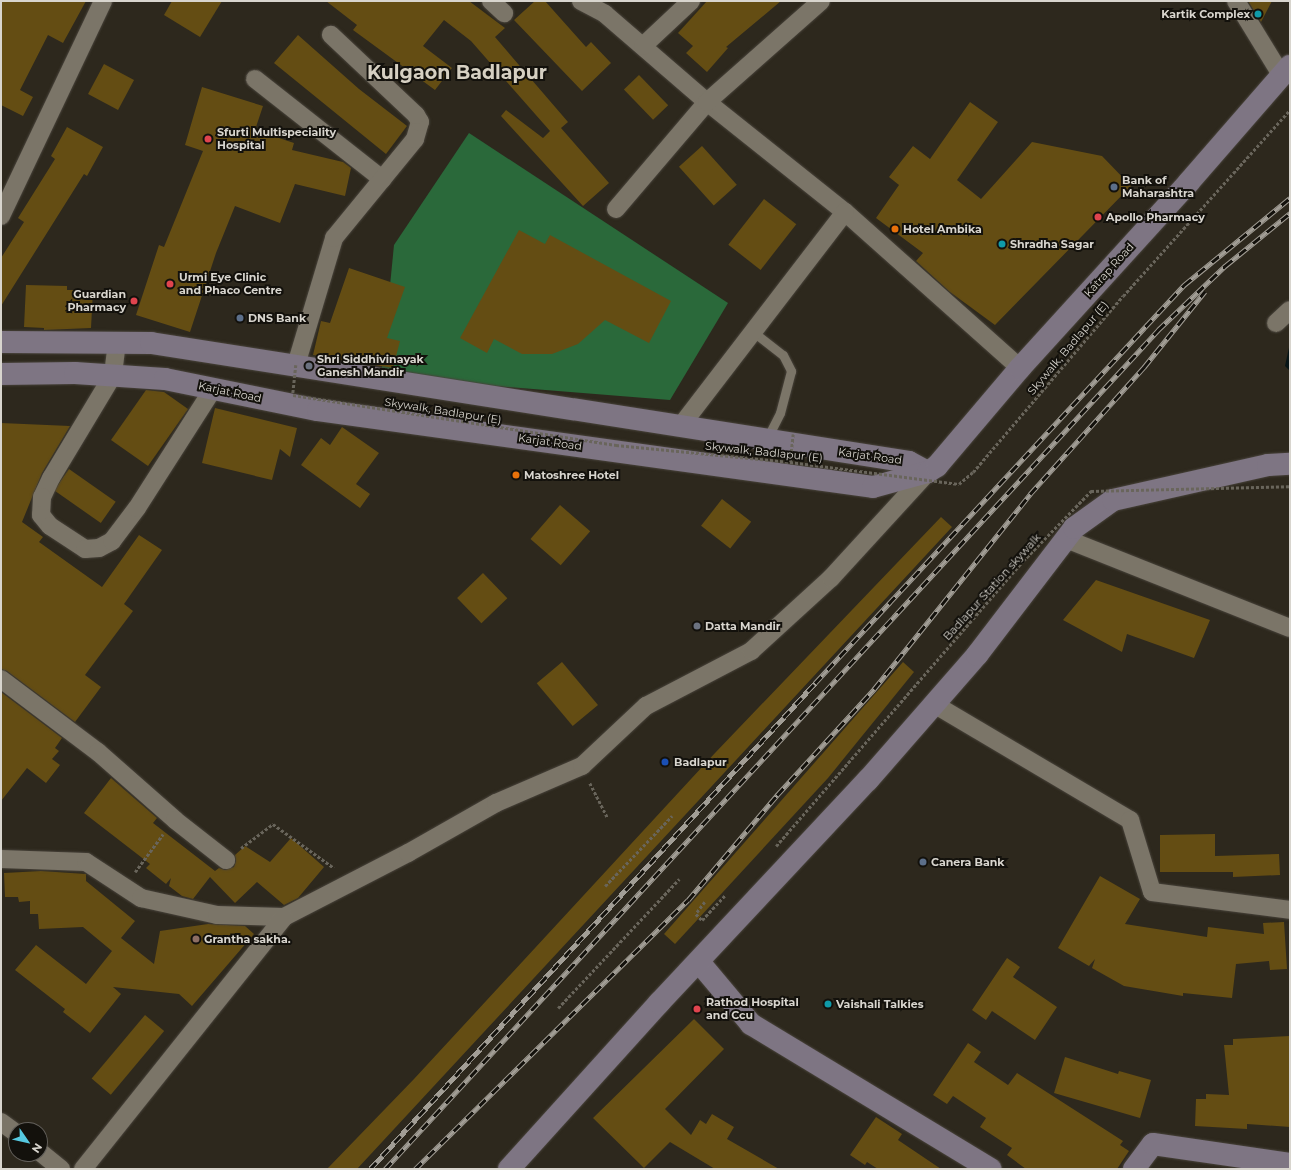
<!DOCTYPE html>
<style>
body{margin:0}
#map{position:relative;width:1291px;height:1170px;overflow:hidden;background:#2d281d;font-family:Montserrat,sans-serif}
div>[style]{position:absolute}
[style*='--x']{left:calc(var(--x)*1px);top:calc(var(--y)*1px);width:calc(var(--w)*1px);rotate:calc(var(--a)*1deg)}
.forest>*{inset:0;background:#2a693a}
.water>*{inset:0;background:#071517}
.building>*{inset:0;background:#644d13;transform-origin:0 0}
.path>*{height:2.5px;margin-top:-1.25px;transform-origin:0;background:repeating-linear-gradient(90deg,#69655b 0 3px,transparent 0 5px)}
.roads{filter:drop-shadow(0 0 1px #48433b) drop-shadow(0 0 1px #48433b)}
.lane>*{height:9px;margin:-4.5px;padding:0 4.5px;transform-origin:4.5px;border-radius:4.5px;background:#7b7568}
.street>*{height:18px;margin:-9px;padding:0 9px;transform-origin:9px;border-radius:9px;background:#7b7568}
.secondary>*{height:22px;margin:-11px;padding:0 11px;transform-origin:11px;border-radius:11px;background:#7e7583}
.rail>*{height:4.5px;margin-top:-2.25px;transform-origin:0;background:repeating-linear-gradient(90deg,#13110c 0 9px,#a29e96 0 18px);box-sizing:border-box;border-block:1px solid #a29e96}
.path-bridge>*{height:2.5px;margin-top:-1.25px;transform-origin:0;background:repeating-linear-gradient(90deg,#69655b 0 3px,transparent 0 5px)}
.dots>*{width:11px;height:11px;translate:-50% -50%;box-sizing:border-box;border:2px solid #13110c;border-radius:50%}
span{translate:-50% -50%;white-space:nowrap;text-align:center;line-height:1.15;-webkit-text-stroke:4px #13110c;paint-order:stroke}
.poi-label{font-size:11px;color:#d8d5ce;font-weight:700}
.right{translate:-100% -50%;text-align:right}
.left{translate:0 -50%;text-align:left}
.street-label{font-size:11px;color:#d8d5ce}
.town-label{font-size:19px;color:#d6d0c2;font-weight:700}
.frame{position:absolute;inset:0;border:2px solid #d8d5ce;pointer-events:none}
.north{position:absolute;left:8px;top:1122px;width:40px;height:40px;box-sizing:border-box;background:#13110c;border:1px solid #625f5a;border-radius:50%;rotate:124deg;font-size:11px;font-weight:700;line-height:16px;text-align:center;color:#d8d5ce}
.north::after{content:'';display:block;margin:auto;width:14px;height:18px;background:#56c9e1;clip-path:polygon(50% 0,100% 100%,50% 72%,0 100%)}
</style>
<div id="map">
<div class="forest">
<i style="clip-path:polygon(469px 133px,728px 303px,670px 400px,381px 377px,394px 245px)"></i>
</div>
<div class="water">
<i style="clip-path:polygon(1290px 343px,1290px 371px,1285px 366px)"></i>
</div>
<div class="building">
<i style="clip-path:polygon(1px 1px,86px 1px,63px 43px,48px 35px,20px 90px,33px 97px,23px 116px,1px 105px)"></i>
<i style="clip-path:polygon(172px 1px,222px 1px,200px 37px,164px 15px)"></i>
<i style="clip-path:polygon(326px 1px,469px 1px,505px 28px,495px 37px,568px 122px,561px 128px,609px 183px,583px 206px,501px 116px,506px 110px,543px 138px,550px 131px,471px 41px,444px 20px,423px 46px,452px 68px,435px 90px,353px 30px,357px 25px)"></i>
<i style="clip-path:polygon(535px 1px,545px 1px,586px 47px,591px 42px,611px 63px,582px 91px,514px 20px)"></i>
<i style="clip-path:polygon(707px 1px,781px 1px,726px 47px,728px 48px,707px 72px,686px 53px,693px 46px,678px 33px)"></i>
<i style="clip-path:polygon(1248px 1px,1272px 1px,1261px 22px)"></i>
<i style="clip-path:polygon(298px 35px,359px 89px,407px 126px,386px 154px,274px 63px)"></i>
<i style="left:104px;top:64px;width:34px;height:34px;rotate:28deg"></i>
<i style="left:639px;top:75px;width:42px;height:21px;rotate:46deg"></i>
<i style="clip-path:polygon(202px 87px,263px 106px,255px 130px,294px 143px,292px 150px,343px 162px,351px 168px,345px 196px,295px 184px,280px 223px,235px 206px,216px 253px,190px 332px,136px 315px,159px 245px,164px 247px,203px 151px,185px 145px)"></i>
<i style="clip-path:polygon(970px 102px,998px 122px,957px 180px,981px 199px,1032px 142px,1102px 156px,1131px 186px,995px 325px,950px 292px,916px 261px,923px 253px,876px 218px,899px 185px,889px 177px,913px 146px,930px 159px)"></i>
<i style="clip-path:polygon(67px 127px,103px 147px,87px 176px,84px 174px,1px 306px,1px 258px,24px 222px,18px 218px,55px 159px,51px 156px)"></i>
<i style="left:702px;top:146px;width:52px;height:31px;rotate:48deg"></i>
<i style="left:764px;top:199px;width:41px;height:58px;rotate:38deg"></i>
<i style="clip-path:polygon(519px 230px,545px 244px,550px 235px,671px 301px,649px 343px,605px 320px,578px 344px,552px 354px,522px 354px,494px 339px,487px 353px,460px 338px)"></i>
<i style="clip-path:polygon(349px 268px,405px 287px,387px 338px,400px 341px,393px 368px,313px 355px,321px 321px,330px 323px)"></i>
<i style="clip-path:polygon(26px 285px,67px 286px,67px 290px,93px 290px,91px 328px,44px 330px,44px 328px,24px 327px)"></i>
<i style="clip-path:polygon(146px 390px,164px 392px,188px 409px,148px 466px,111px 440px)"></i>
<i style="clip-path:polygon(215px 408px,297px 428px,290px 457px,280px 449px,272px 480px,202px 463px)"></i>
<i style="clip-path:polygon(1px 423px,70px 426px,42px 473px,22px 522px,43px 537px,39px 542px,102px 587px,139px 535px,162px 550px,124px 604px,133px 611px,85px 675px,101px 687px,75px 722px,7px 671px,1px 669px)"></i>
<i style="clip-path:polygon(342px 427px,379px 453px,356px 484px,370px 494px,360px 508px,301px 465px,321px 438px,330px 445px)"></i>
<i style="left:69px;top:469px;width:57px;height:26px;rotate:35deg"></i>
<i style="left:722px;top:499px;width:37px;height:34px;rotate:38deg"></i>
<i style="left:560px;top:505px;width:40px;height:45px;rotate:41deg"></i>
<i style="clip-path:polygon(941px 517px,952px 527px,357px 1169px,327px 1169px,414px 1079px,715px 753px)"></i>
<i style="left:483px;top:573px;width:35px;height:36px;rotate:46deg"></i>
<i style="clip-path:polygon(1096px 580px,1210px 620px,1194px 658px,1127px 634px,1122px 652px,1063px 620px)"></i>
<i style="left:562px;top:662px;width:56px;height:33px;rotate:50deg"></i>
<i style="clip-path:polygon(903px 662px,914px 672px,828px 778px,675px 944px,664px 934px)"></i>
<i style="clip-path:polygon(1px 692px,62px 738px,55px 748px,59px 751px,52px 759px,60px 765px,46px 783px,27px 768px,1px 801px)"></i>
<i style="clip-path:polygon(111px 778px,157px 818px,153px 823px,215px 871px,219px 868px,225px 870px,234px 867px,236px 861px,235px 855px,245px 846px,270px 862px,291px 838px,324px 867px,298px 898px,284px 905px,257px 882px,235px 903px,210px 877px,193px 899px,182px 896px,169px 886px,171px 878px,166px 884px,146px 868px,150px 864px,84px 813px)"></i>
<i style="clip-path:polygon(1215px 834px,1215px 856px,1279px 854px,1280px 875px,1233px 877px,1233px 872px,1160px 872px,1160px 835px)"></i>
<i style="clip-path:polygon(41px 871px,86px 874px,86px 881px,135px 921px,121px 938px,154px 964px,160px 931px,208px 924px,245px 926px,254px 934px,192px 1006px,179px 994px,113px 987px,121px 994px,90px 1033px,63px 1012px,65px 1009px,15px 970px,36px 945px,86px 984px,112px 951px,83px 927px,39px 929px,38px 914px,30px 914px,30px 901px,19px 902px,18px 897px,5px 897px,4px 873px)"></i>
<i style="clip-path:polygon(1100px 876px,1140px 899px,1125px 924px,1207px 937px,1208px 927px,1264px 934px,1263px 923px,1284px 922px,1287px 969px,1270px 970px,1269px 961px,1236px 964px,1232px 998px,1183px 993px,1183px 996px,1124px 986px,1092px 968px,1095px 959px,1089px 966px,1058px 948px)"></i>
<i style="clip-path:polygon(1007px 958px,1020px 967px,1013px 977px,1057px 1007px,1035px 1040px,992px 1011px,986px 1020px,972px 1010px)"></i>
<i style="left:145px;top:1015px;width:25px;height:83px;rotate:40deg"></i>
<i style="clip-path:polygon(694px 1019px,724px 1049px,665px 1109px,691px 1135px,700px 1120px,706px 1124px,712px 1114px,734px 1127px,727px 1139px,779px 1169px,715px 1169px,670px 1142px,644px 1168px,593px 1118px)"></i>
<i style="clip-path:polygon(1290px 1036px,1290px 1127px,1247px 1124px,1247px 1129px,1195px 1126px,1196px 1099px,1206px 1099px,1206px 1094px,1229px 1095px,1224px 1045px,1233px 1045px,1233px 1039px)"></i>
<i style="clip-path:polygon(968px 1043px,981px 1052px,974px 1062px,1008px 1085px,1017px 1073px,1123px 1141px,1120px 1145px,1129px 1151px,1117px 1169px,1026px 1169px,1007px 1155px,1012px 1148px,980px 1127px,986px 1118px,953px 1096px,947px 1104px,933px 1095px)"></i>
<i style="clip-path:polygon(1065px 1057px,1118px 1074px,1119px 1071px,1151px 1080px,1140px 1118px,1054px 1093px)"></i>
<i style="clip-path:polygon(876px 1117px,902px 1134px,898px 1140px,941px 1169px,878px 1169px,867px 1162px,865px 1165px,850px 1155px)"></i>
</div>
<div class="path">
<i style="--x:590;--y:783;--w:39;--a:63"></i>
<i style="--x:241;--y:848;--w:40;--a:-37"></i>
<i style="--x:273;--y:824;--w:75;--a:35.8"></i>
<i style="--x:135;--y:872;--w:47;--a:-53.6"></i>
<i style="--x:605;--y:886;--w:97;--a:-46.3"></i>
<i style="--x:705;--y:902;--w:15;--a:127"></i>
<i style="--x:696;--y:914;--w:8;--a:45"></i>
<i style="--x:702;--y:920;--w:34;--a:-47"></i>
<i style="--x:558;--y:1008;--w:177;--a:-46.8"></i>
</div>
<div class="roads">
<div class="lane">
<i style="--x:752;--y:331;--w:39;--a:38"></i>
<i style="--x:783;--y:355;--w:18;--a:63"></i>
<i style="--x:791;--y:371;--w:43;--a:104.7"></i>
<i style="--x:780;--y:413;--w:29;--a:117"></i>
</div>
<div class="street">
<i style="--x:491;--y:1;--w:18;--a:43"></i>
<i style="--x:581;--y:1;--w:27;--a:28"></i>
<i style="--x:605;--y:14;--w:135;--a:40.8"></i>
<i style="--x:707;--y:102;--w:176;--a:38.6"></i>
<i style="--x:845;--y:212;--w:234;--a:41.7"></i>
<i style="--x:1236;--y:1;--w:88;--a:58.5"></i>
<i style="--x:643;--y:46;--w:66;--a:-43.2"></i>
<i style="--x:255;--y:79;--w:162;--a:38.2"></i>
<i style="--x:616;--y:209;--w:140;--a:-49.6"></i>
<i style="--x:707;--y:102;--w:152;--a:-41.5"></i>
<i style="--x:1;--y:216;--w:238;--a:-64.6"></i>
<i style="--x:1276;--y:323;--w:19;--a:-43"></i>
<i style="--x:117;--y:342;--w:33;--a:97"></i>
<i style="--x:113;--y:375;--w:120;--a:121"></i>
<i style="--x:51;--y:478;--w:21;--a:115"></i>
<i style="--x:42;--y:497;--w:18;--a:93"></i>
<i style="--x:41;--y:515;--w:14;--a:51"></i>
<i style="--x:50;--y:526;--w:42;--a:33.3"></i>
<i style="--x:85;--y:549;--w:14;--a:-4"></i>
<i style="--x:99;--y:548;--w:15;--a:-28"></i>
<i style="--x:112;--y:541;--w:41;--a:-52.9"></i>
<i style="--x:137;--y:508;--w:141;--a:-57.4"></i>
<i style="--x:296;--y:365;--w:133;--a:-73.3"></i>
<i style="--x:334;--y:238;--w:128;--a:-50.7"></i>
<i style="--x:415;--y:139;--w:18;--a:-74"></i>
<i style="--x:420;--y:122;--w:8;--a:-120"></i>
<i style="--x:416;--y:115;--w:117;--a:-136.7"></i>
<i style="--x:680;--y:427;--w:271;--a:-52.5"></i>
<i style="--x:1066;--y:539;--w:241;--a:21.7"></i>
<i style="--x:1;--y:679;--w:121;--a:37"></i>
<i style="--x:98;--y:752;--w:103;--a:41.4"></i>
<i style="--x:175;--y:820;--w:65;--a:38.1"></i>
<i style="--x:934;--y:704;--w:228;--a:30.6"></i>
<i style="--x:1130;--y:820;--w:75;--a:73"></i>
<i style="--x:1152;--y:892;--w:139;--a:7.4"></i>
<i style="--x:1;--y:859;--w:85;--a:2"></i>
<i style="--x:86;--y:862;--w:66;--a:33.2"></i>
<i style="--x:141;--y:898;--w:78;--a:12.6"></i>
<i style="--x:217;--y:915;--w:67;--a:1.7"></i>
<i style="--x:284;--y:917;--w:140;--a:-27.3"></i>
<i style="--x:408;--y:853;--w:101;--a:-29.6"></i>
<i style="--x:496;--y:803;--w:94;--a:-23.3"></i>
<i style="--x:582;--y:766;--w:88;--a:-43.2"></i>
<i style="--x:646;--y:706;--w:119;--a:-27.6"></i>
<i style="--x:751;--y:651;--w:108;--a:-42.4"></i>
<i style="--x:831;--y:578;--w:144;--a:-47.5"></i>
<i style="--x:1;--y:1122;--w:19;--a:36"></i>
<i style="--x:40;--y:1152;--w:27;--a:39"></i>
<i style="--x:83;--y:1169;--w:322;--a:-51.4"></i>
</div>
<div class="secondary">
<i style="--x:1;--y:342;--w:150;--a:0.4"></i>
<i style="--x:151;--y:343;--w:767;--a:8.92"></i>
<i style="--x:909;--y:462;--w:21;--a:28"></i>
<i style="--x:1;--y:374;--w:74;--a:-0.8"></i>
<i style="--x:75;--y:373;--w:90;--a:3.8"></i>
<i style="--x:165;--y:379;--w:156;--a:11.5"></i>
<i style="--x:318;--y:410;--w:560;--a:7.9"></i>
<i style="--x:873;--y:487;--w:57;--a:-15.3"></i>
<i style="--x:928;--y:472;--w:11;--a:-34"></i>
<i style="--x:937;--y:466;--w:128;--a:-49.7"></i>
<i style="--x:1020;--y:368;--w:251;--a:-47.7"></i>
<i style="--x:1189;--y:182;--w:154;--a:-49"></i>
<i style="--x:699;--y:962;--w:81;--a:50"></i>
<i style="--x:751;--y:1024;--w:280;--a:31.2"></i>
<i style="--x:509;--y:1169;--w:224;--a:-47.9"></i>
<i style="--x:659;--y:1003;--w:306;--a:-46.9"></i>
<i style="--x:868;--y:780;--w:166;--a:-48.9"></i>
<i style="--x:977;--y:655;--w:160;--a:-52.6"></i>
<i style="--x:1074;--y:528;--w:48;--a:-35.7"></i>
<i style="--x:1113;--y:500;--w:159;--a:-12.7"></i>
<i style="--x:1268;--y:465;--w:22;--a:-3"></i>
<i style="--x:1134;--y:1169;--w:31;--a:-53"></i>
<i style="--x:1153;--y:1144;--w:138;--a:8.3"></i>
</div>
</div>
<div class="rail">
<i style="--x:370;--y:1169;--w:659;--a:-47.52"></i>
<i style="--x:815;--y:683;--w:543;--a:-47.17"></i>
<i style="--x:1184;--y:285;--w:137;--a:-39.4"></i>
<i style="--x:385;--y:1169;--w:1141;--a:-47.34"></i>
<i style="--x:1158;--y:330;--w:93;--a:-43.7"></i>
<i style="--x:1225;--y:266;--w:84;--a:-39.2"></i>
<i style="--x:415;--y:1169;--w:383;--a:-44.6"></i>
<i style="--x:688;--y:900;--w:138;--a:-49.7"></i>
<i style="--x:777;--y:795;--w:144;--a:-47.5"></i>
<i style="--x:874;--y:689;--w:250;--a:-51.3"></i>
<i style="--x:1030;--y:494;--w:171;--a:-48.1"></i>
<i style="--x:1144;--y:367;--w:97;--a:-51.2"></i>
</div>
<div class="path-bridge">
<i style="--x:296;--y:365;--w:30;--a:96"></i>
<i style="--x:293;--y:395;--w:327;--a:8.8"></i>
<i style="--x:616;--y:445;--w:175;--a:5.6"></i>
<i style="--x:790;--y:462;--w:170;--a:7.4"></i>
<i style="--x:959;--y:484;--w:18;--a:-41"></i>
<i style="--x:973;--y:472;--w:231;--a:-49.6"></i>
<i style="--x:1123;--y:296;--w:250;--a:-48.1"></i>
<i style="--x:790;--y:462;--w:28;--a:-84"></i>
<i style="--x:776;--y:846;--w:377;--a:-49.1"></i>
<i style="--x:1023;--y:561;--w:98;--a:-45.8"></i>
<i style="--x:1091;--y:491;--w:199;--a:-1.4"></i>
</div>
<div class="dots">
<i style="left:1258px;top:14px;background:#0f9aa8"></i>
<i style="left:208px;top:139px;background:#e0444e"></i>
<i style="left:1114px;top:187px;background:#5c6f8a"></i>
<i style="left:1098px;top:217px;background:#e0444e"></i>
<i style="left:895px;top:229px;background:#e8710a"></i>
<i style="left:1002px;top:244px;background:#0f9aa8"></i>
<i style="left:170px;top:284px;background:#e0444e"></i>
<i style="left:134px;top:301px;background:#e0444e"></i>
<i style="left:240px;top:318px;background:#5c6f8a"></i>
<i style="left:309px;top:366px;background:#6b7280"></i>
<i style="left:516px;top:475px;background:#e8710a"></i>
<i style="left:697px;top:626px;background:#6b7280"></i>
<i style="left:665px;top:762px;background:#1a4fb4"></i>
<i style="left:923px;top:862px;background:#5c6f8a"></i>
<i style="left:196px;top:939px;background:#8d6e63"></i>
<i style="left:828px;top:1004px;background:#0f9aa8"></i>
<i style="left:697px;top:1009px;background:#e0444e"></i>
</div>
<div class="poi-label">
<span class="right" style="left:1250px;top:14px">Kartik Complex</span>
<span class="left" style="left:217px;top:139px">Sfurti Multispeciality<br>Hospital</span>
<span class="left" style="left:1122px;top:187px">Bank of<br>Maharashtra</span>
<span class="left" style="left:1106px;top:217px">Apollo Pharmacy</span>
<span class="left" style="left:903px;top:229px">Hotel Ambika</span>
<span class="left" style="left:1010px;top:244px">Shradha Sagar</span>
<span class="left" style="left:179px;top:284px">Urmi Eye Clinic<br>and Phaco Centre</span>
<span class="right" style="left:126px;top:301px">Guardian<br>Pharmacy</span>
<span class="left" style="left:248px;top:318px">DNS Bank</span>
<span class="left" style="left:317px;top:366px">Shri Siddhivinayak<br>Ganesh Mandir</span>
<span class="left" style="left:524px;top:475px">Matoshree Hotel</span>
<span class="left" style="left:705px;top:626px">Datta Mandir</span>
<span class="left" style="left:674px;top:762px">Badlapur</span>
<span class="left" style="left:931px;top:862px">Canera Bank</span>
<span class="left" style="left:204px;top:939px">Grantha sakha.</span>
<span class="left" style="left:706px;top:1009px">Rathod Hospital<br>and Ccu</span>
<span class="left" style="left:836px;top:1004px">Vaishali Talkies</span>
</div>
<div class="street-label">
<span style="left:1109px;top:270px;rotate:-48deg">Katrap Road</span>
<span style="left:1068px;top:348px;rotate:-50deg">Skywalk, Badlapur (E)</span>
<span style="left:230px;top:392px;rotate:12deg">Karjat Road</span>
<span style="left:443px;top:411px;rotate:9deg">Skywalk, Badlapur (E)</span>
<span style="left:550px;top:442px;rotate:8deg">Karjat Road</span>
<span style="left:764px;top:452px;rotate:6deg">Skywalk, Badlapur (E)</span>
<span style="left:870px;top:456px;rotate:8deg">Karjat Road</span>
<span style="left:992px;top:587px;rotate:-48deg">Badlapur Station skywalk</span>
</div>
<div class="town-label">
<span style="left:457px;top:73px">Kulgaon Badlapur</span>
</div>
<div class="frame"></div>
<div class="north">N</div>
</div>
